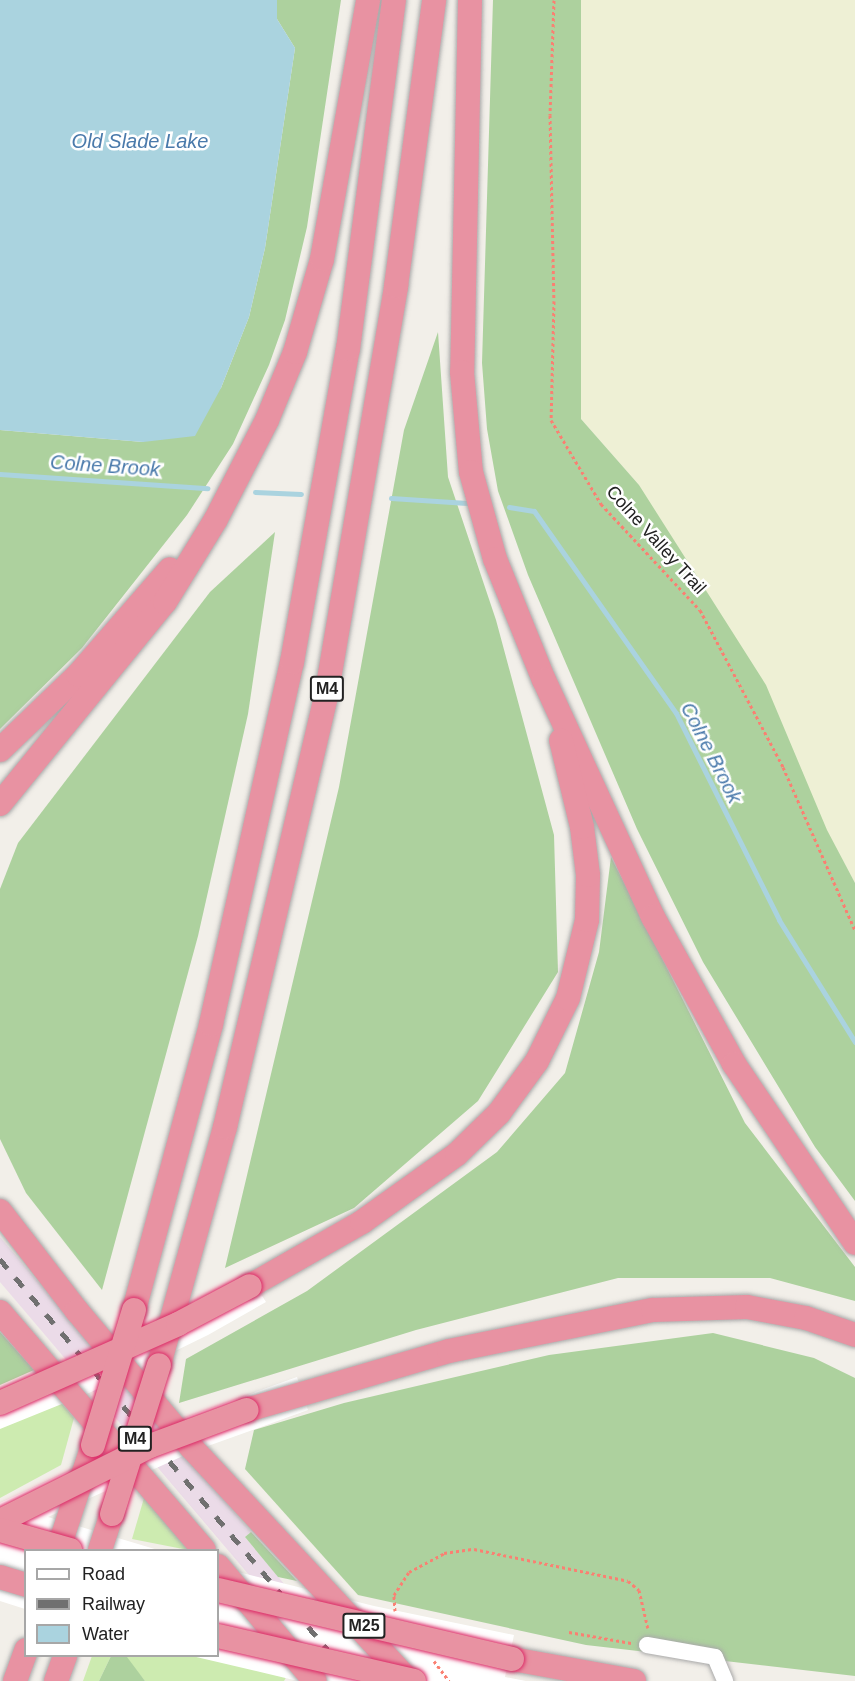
<!DOCTYPE html>
<style>
body{margin:0}
#map{position:relative;width:855px;height:1681px;overflow:hidden;background:#f2efe9;font-family:Helvetica,sans-serif}
div>[style]{position:absolute}
[style*='--x']{left:calc(var(--x)*1px);top:calc(var(--y)*1px);width:calc(var(--w)*1px);rotate:calc(var(--a)*1deg)}
.industrial>*{inset:0;background:#ebdbe8}
.farmland>*{inset:0;background:#eef0d5}
.grass>*{inset:0;background:#cdebb0}
.forest>*{inset:0;background:#add19e}
.water>*{inset:0;background:#aad3df}
.pier>*{inset:0;background:#fff}
.stream>*{height:5px;margin:-2.5px;padding:0 2.5px;transform-origin:2.5px;border-radius:2.5px;background:#aad3df}
.path>*{height:3px;margin-top:-1.5px;transform-origin:0;background:repeating-linear-gradient(90deg,#fa8072 0 3px,transparent 0 6px)}
.roads{filter:drop-shadow(0 0 2px #a9a9a9) drop-shadow(0 0 2px #a9a9a9)}
.minor>*{height:16px;margin:-8px;padding:0 8px;transform-origin:8px;border-radius:8px;background:#fff}
.highway>*{height:24px;margin:-12px;padding:0 12px;transform-origin:12px;border-radius:12px;background:#e892a2}
.rail>*{height:4.5px;margin-top:-2.25px;transform-origin:0;background:repeating-linear-gradient(90deg,#707070 0 12px,transparent 0 24px)}
.bridges{filter:drop-shadow(0 0 2px #dc2a67) drop-shadow(0 0 2px #dc2a67)}
.highway-bridge>*{height:24px;margin:-12px;padding:0 12px;transform-origin:12px;border-radius:12px;background:#e892a2}
span{translate:-50% -50%;white-space:nowrap;text-align:center;line-height:1.15;-webkit-text-stroke:5px #fff;paint-order:stroke}
.shield-label span{padding:2px 4px;background:#fff;border:2px solid;border-radius:4px;-webkit-text-stroke-width:0}
.shield-label{font-size:16px;color:#222;font-weight:700}
.street-label{font-size:18px;color:#222}
.water-label{font-size:20px;color:#4a7aab;font-style:italic}
.legend{position:absolute;left:24px;top:1549px;width:195px;height:108px;box-sizing:border-box;background:#fff;border:2px solid #a7a7a7;margin:0;padding:8px 10px;list-style:none;font-size:18px;color:#222}
.legend li{display:flex;align-items:center;gap:12px;height:30px}
.legend b{width:30px;border:2px solid #a7a7a7}
</style>
<div id="map">
<div class="industrial">
<i style="clip-path:polygon(0 1237px,251px 1532px,245px 1537px,365px 1681px,295px 1629px,0 1282px)"></i>
</div>
<div class="farmland">
<i style="clip-path:polygon(581px 0,855px 0,855px 883px,639px 485px,581px 419px)"></i>
</div>
<div class="grass">
<i style="clip-path:polygon(57px 1398px,74px 1418px,61px 1465px,0 1498px,0 1423px)"></i>
<i style="clip-path:polygon(144px 1498px,188px 1550px,132px 1539px)"></i>
<i style="clip-path:polygon(92px 1656px,111px 1656px,99px 1681px,83px 1681px)"></i>
<i style="clip-path:polygon(124px 1656px,214px 1656px,288px 1674px,284px 1681px,145px 1681px)"></i>
</div>
<div class="forest">
<i style="clip-path:polygon(277px 0,341px 0,307px 227px,285px 320px,269px 365px,233px 444px,187px 515px,82px 648px,0 729px,0 430px,143px 442px,221px 388px,249px 317px,265px 248px,295px 48px,277px 19px)"></i>
<i style="clip-path:polygon(493px 0,581px 0,581px 419px,639px 485px,766px 685px,827px 830px,855px 883px,855px 1201px,815px 1147px,703px 962px,637px 829px,528px 575px,498px 491px,487px 429px,482px 363px)"></i>
<i style="clip-path:polygon(438px 332px,448px 477px,496px 620px,554px 835px,558px 972px,478px 1101px,354px 1208px,225px 1268px,339px 787px,404px 430px)"></i>
<i style="clip-path:polygon(275px 532px,248px 714px,198px 936px,102px 1290px,26px 1193px,0 1139px,0 889px,18px 843px,210px 592px)"></i>
<i style="clip-path:polygon(611px 857px,745px 1123px,855px 1267px,855px 1301px,770px 1278px,618px 1278px,416px 1330px,179px 1403px,186px 1359px,307px 1291px,497px 1152px,565px 1073px,599px 952px)"></i>
<i style="clip-path:polygon(0 1332px,34px 1370px,0 1385px)"></i>
<i style="clip-path:polygon(713px 1333px,814px 1358px,855px 1378px,855px 1676px,586px 1645px,358px 1595px,245px 1469px,254px 1430px,344px 1403px,549px 1355px)"></i>
<i style="clip-path:polygon(251px 1532px,297px 1581px,278px 1577px,245px 1537px)"></i>
<i style="clip-path:polygon(111px 1656px,127px 1657px,145px 1681px,99px 1681px)"></i>
</div>
<div class="water">
<i style="clip-path:polygon(0 0,277px 0,277px 19px,295px 48px,265px 248px,249px 317px,221px 388px,195px 436px,143px 442px,0 430px)"></i>
</div>
<div class="pier">
<i style="clip-path:polygon(248px 1274px,266px 1302px,208px 1335px,89px 1393px,0 1429px,0 1391px,79px 1359px)"></i>
<i style="clip-path:polygon(297px 1377px,308px 1410px,194px 1451px,48px 1517px,158px 1550px,26px 1550px,25px 1609px,0 1601px,0 1503px,184px 1418px)"></i>
<i style="clip-path:polygon(218px 1567px,374px 1606px,514px 1635px,505px 1677px,526px 1681px,298px 1681px,192px 1656px,218px 1656px)"></i>
</div>
<div class="stream">
<i style="--x:0;--y:474;--w:208;--a:3.9"></i>
<i style="--x:255;--y:492;--w:46;--a:2.5"></i>
<i style="--x:391;--y:498;--w:76;--a:3.8"></i>
<i style="--x:509;--y:507;--w:25;--a:9"></i>
<i style="--x:534;--y:511;--w:247;--a:54.9"></i>
<i style="--x:676;--y:713;--w:231;--a:63.5"></i>
<i style="--x:779;--y:920;--w:144;--a:58.1"></i>
</div>
<div class="path">
<i style="--x:554;--y:0;--w:115;--a:92"></i>
<i style="--x:550;--y:115;--w:186;--a:88.8"></i>
<i style="--x:554;--y:301;--w:119;--a:91.4"></i>
<i style="--x:551;--y:420;--w:98;--a:59.2"></i>
<i style="--x:601;--y:504;--w:145;--a:47"></i>
<i style="--x:700;--y:610;--w:178;--a:62.1"></i>
<i style="--x:783;--y:767;--w:178;--a:66.2"></i>
<i style="--x:395;--y:1611;--w:16;--a:-94"></i>
<i style="--x:394;--y:1595;--w:27;--a:-57"></i>
<i style="--x:409;--y:1572;--w:40;--a:-28"></i>
<i style="--x:444;--y:1553;--w:30;--a:-8"></i>
<i style="--x:474;--y:1549;--w:157;--a:11.7"></i>
<i style="--x:628;--y:1581;--w:14;--a:39"></i>
<i style="--x:639;--y:1590;--w:39;--a:77"></i>
<i style="--x:569;--y:1632;--w:63;--a:10.1"></i>
<i style="--x:434;--y:1661;--w:25;--a:53"></i>
</div>
<div class="roads">
<div class="minor">
<i style="--x:647;--y:1645;--w:69;--a:10"></i>
<i style="--x:715;--y:1657;--w:26;--a:67"></i>
</div>
<div class="highway">
<i style="--x:470;--y:0;--w:372;--a:91.2"></i>
<i style="--x:462;--y:372;--w:100;--a:84.9"></i>
<i style="--x:471;--y:472;--w:90;--a:74.6"></i>
<i style="--x:495;--y:559;--w:131;--a:68"></i>
<i style="--x:544;--y:680;--w:261;--a:65.3"></i>
<i style="--x:653;--y:917;--w:168;--a:61.1"></i>
<i style="--x:734;--y:1064;--w:216;--a:55.9"></i>
<i style="--x:0;--y:750;--w:108;--a:-43.9"></i>
<i style="--x:78;--y:675;--w:140;--a:-49"></i>
<i style="--x:0;--y:804;--w:261;--a:-50.8"></i>
<i style="--x:165;--y:602;--w:97;--a:-58.4"></i>
<i style="--x:216;--y:519;--w:111;--a:-62.7"></i>
<i style="--x:267;--y:420;--w:74;--a:-67.6"></i>
<i style="--x:295;--y:352;--w:97;--a:-73.8"></i>
<i style="--x:322;--y:259;--w:263;--a:-79.9"></i>
<i style="--x:0;--y:1211;--w:126;--a:52.4"></i>
<i style="--x:77;--y:1311;--w:177;--a:50"></i>
<i style="--x:191;--y:1447;--w:320;--a:47"></i>
<i style="--x:250;--y:1286;--w:129;--a:-29.7"></i>
<i style="--x:362;--y:1222;--w:117;--a:-35.6"></i>
<i style="--x:457;--y:1154;--w:59;--a:-44.3"></i>
<i style="--x:499;--y:1113;--w:64;--a:-53.8"></i>
<i style="--x:537;--y:1061;--w:70;--a:-63.8"></i>
<i style="--x:568;--y:998;--w:80;--a:-76.3"></i>
<i style="--x:587;--y:920;--w:45;--a:-88.7"></i>
<i style="--x:588;--y:875;--w:48;--a:-97.1"></i>
<i style="--x:582;--y:827;--w:89;--a:-103.6"></i>
<i style="--x:134;--y:1310;--w:296;--a:-74.9"></i>
<i style="--x:211;--y:1024;--w:371;--a:-77.4"></i>
<i style="--x:292;--y:662;--w:318;--a:-79.9"></i>
<i style="--x:348;--y:349;--w:352;--a:-82.5"></i>
<i style="--x:0;--y:1312;--w:313;--a:49.4"></i>
<i style="--x:159;--y:1365;--w:247;--a:-74.5"></i>
<i style="--x:225;--y:1127;--w:448;--a:-76.8"></i>
<i style="--x:327;--y:691;--w:411;--a:-80.3"></i>
<i style="--x:396;--y:286;--w:289;--a:-82.4"></i>
<i style="--x:247;--y:1410;--w:210;--a:-16.3"></i>
<i style="--x:449;--y:1351;--w:208;--a:-11.4"></i>
<i style="--x:653;--y:1310;--w:94;--a:-1.8"></i>
<i style="--x:747;--y:1307;--w:60;--a:10.6"></i>
<i style="--x:806;--y:1318;--w:52;--a:19.1"></i>
<i style="--x:58;--y:1550;--w:111;--a:-71.6"></i>
<i style="--x:100;--y:1550;--w:38;--a:-72"></i>
<i style="--x:218;--y:1566;--w:150;--a:49.9"></i>
<i style="--x:0;--y:1577;--w:27;--a:17"></i>
<i style="--x:512;--y:1659;--w:124;--a:10.2"></i>
<i style="--x:15;--y:1681;--w:33;--a:-70"></i>
<i style="--x:56;--y:1681;--w:27;--a:-70"></i>
</div>
</div>
<div class="rail">
<i style="--x:0;--y:1259;--w:551;--a:50.01"></i>
</div>
<div class="bridges">
<div class="highway-bridge">
<i style="--x:0;--y:1403;--w:195;--a:-23.9"></i>
<i style="--x:178;--y:1324;--w:81;--a:-27.8"></i>
<i style="--x:93;--y:1445;--w:141;--a:-73.1"></i>
<i style="--x:112;--y:1514;--w:156;--a:-72.5"></i>
<i style="--x:0;--y:1521;--w:168;--a:-26.6"></i>
<i style="--x:150;--y:1446;--w:103;--a:-20.4"></i>
<i style="--x:0;--y:1530;--w:73;--a:15.9"></i>
<i style="--x:218;--y:1590;--w:302;--a:13.2"></i>
<i style="--x:218;--y:1636;--w:201;--a:12.9"></i>
</div>
</div>
<div class="shield-label">
<span style="left:327px;top:689px">M4</span>
<span style="left:135px;top:1439px">M4</span>
<span style="left:364px;top:1626px">M25</span>
</div>
<div class="street-label">
<span style="left:656px;top:540px;rotate:48deg">Colne Valley Trail</span>
</div>
<div class="water-label">
<span style="left:140px;top:141px">Old Slade Lake</span>
<span style="left:105px;top:466px;rotate:4deg">Colne Brook</span>
<span style="left:711px;top:753px;rotate:63deg">Colne Brook</span>
</div>
<ul class="legend">
<li><b style="height:8px;background:#fff"></b>Road</li>
<li><b style="height:8px;background:#707070"></b>Railway</li>
<li><b style="height:16px;background:#aad3df"></b>Water</li>
</ul>
</div>
